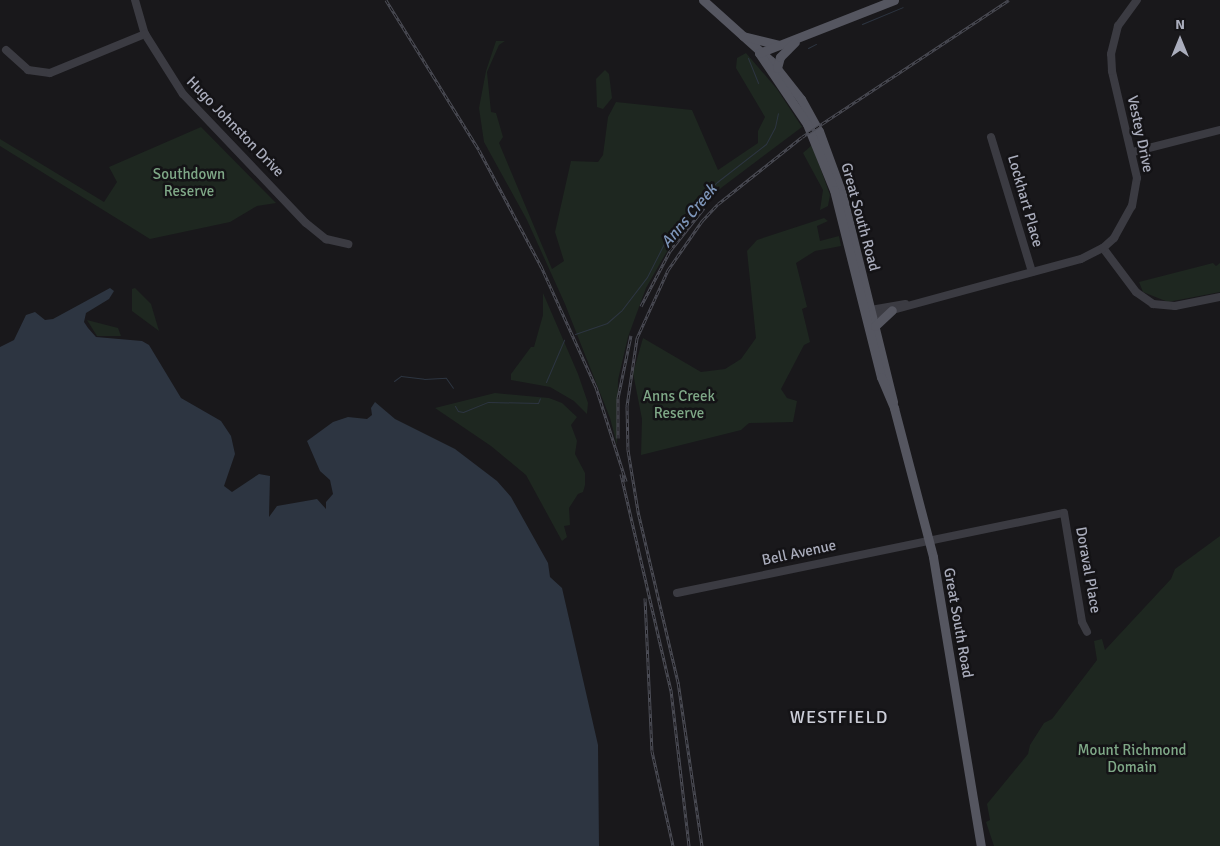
<!DOCTYPE html>
<style>
body{margin:0}
#map{position:relative;width:1220px;height:846px;overflow:hidden;background:#19181b;font-family:Signika,sans-serif}
div>[style]{position:absolute}
[style*='--x']{left:calc(var(--x)*1px);top:calc(var(--y)*1px);width:calc(var(--w)*1px);rotate:calc(var(--a)*1deg)}
.green>*{inset:0;background:#1e2720}
.water>*{inset:0;background:#2d3541}
.stream>*{height:1px;margin:-0.5px;padding:0 0.5px;transform-origin:0.5px;border-radius:0.5px;background:#2d3541}
.minor>*{height:8px;margin:-4px;padding:0 4px;transform-origin:4px;border-radius:4px;background:#3b3b42}
.major>*{height:9px;margin:-4.5px;padding:0 4.5px;transform-origin:4.5px;border-radius:4.5px;background:#555660}
.rail>*{height:3px;margin-top:-1.5px;transform-origin:0;background:repeating-linear-gradient(90deg,#141316 0 4px,#4c4d56 0 8px);box-sizing:border-box;border-block:1px solid #4c4d56}
span{translate:-50% -50%;white-space:nowrap;text-align:center;line-height:1.15;-webkit-text-stroke:5px #141316;paint-order:stroke}
.street-label{font-size:15px;color:#aaadbc}
.park-label{font-size:15px;color:#7fa887}
.water-label{font-size:16px;color:#7e96ba;font-style:italic}
.quarter-label{font-size:18px;color:#cbcdd7;letter-spacing:1px}
.north{position:absolute;left:1155px;top:15px;width:50px;height:50px;-webkit-text-stroke:4px #141316;paint-order:stroke;rotate:0deg;font-size:14px;font-weight:700;line-height:20px;text-align:center;color:#aaadbc}
.north::after{content:'';display:block;margin:auto;width:18px;height:22px;background:#aaadbc;clip-path:polygon(50% 0,100% 100%,50% 72%,0 100%)}
</style>
<div id="map">
<div class="green">
<i style="clip-path:polygon(496px 41px,505px 41px,499px 45px,487px 72px,491px 112px,496px 113px,503px 137px,499px 143px,552px 269px,564px 261px,555px 232px,571px 161px,598px 162px,603px 155px,608px 117px,616px 102px,692px 110px,718px 170px,758px 143px,758px 131px,765px 117px,736px 68px,737px 58px,746px 53px,777px 89px,802px 127px,721px 188px,693px 216px,666px 253px,646px 288px,628px 337px,618px 380px,617px 445px,610px 418px,565px 304px,527px 220px,484px 142px,479px 108px,486px 71px)"></i>
<i style="clip-path:polygon(605px 70px,609px 74px,612px 98px,603px 109px,597px 107px,596px 79px)"></i>
<i style="clip-path:polygon(201px 127px,276px 203px,257px 206px,230px 222px,150px 239px,0 146px,0 139px,104px 202px,117px 182px,109px 167px)"></i>
<i style="clip-path:polygon(812px 145px,830px 195px,828px 206px,820px 210px,823px 190px,803px 153px)"></i>
<i style="clip-path:polygon(824px 218px,828px 221px,817px 226px,820px 241px,839px 236px,841px 246px,815px 251px,796px 263px,807px 307px,802px 309px,810px 342px,804px 345px,781px 389px,787px 398px,797px 401px,793px 422px,749px 423px,741px 430px,641px 455px,642px 419px,633px 373px,643px 338px,701px 372px,725px 369px,741px 359px,756px 338px,747px 251px,757px 240px)"></i>
<i style="clip-path:polygon(1213px 263px,1216px 266px,1220px 263px,1220px 292px,1168px 302px,1143px 292px,1139px 282px)"></i>
<i style="clip-path:polygon(135px 288px,151px 304px,159px 331px,132px 311px,132px 289px)"></i>
<i style="clip-path:polygon(543px 293px,578px 374px,588px 403px,587px 414px,574px 401px,550px 387px,511px 380px,511px 374px,531px 347px,534px 347px,543px 315px)"></i>
<i style="clip-path:polygon(87px 320px,118px 328px,121px 336px,97px 336px)"></i>
<i style="clip-path:polygon(495px 393px,549px 398px,562px 403px,577px 417px,571px 425px,577px 441px,575px 454px,585px 473px,585px 485px,583px 492px,578px 494px,569px 508px,570px 525px,564px 526px,567px 537px,562px 541px,526px 475px,491px 446px,435px 408px)"></i>
<i style="clip-path:polygon(1220px 536px,1220px 846px,994px 846px,986px 822px,990px 820px,987px 804px,1028px 754px,1030px 745px,1044px 723px,1052px 719px,1097px 660px,1094px 641px,1102px 639px,1105px 650px,1171px 579px,1175px 569px)"></i>
</div>
<div class="water">
<i style="clip-path:polygon(110px 288px,114px 291px,109px 299px,86px 313px,84px 322px,88px 328px,96px 337px,142px 341px,149px 345px,181px 398px,221px 421px,231px 436px,235px 454px,224px 486px,232px 492px,259px 474px,270px 476px,269px 517px,277px 506px,317px 499px,326px 509px,326px 502px,333px 494px,330px 480px,320px 471px,307px 441px,333px 422px,348px 417px,367px 419px,372px 415px,371px 408px,375px 402px,395px 419px,455px 449px,497px 481px,511px 497px,548px 563px,550px 577px,562px 588px,598px 745px,599px 846px,0 846px,0 347px,14px 340px,26px 315px,35px 312px,45px 320px,53px 319px)"></i>
</div>
<div class="stream">
<i style="--x:862;--y:24;--w:44;--a:-22.5"></i>
<i style="--x:808;--y:48;--w:9;--a:-27"></i>
<i style="--x:748;--y:58;--w:27;--a:68"></i>
<i style="--x:575;--y:334;--w:34;--a:-19"></i>
<i style="--x:607;--y:323;--w:18;--a:-41"></i>
<i style="--x:621;--y:311;--w:43;--a:-52.6"></i>
<i style="--x:647;--y:277;--w:39;--a:-63"></i>
<i style="--x:665;--y:242;--w:47;--a:-51.9"></i>
<i style="--x:694;--y:205;--w:33;--a:-45"></i>
<i style="--x:717;--y:182;--w:62;--a:-37.8"></i>
<i style="--x:766;--y:144;--w:19;--a:-62"></i>
<i style="--x:775;--y:127;--w:14;--a:-78"></i>
<i style="--x:394;--y:381;--w:9;--a:-36"></i>
<i style="--x:401;--y:376;--w:23;--a:7"></i>
<i style="--x:424;--y:379;--w:22;--a:-3"></i>
<i style="--x:446;--y:378;--w:12;--a:55"></i>
<i style="--x:546;--y:382;--w:46;--a:-66.8"></i>
<i style="--x:455;--y:406;--w:6;--a:59"></i>
<i style="--x:458;--y:411;--w:5;--a:11"></i>
<i style="--x:463;--y:412;--w:27;--a:-22"></i>
<i style="--x:488;--y:402;--w:50;--a:1.1"></i>
<i style="--x:538;--y:403;--w:5;--a:-68"></i>
</div>
<div class="minor">
<i style="--x:135;--y:0;--w:35;--a:74"></i>
<i style="--x:145;--y:34;--w:71;--a:57.7"></i>
<i style="--x:183;--y:94;--w:178;--a:46.4"></i>
<i style="--x:306;--y:223;--w:26;--a:39"></i>
<i style="--x:326;--y:239;--w:23;--a:13"></i>
<i style="--x:6;--y:50;--w:30;--a:42"></i>
<i style="--x:28;--y:70;--w:22;--a:8"></i>
<i style="--x:50;--y:73;--w:103;--a:-22.3"></i>
<i style="--x:991;--y:137;--w:141;--a:73.1"></i>
<i style="--x:1133;--y:152;--w:90;--a:-14.2"></i>
<i style="--x:1103;--y:248;--w:55;--a:53.1"></i>
<i style="--x:1136;--y:292;--w:21;--a:35"></i>
<i style="--x:1153;--y:304;--w:22;--a:5"></i>
<i style="--x:1175;--y:306;--w:46;--a:-11.3"></i>
<i style="--x:865;--y:311;--w:41;--a:-9.9"></i>
<i style="--x:867;--y:317;--w:222;--a:-15.2"></i>
<i style="--x:1081;--y:259;--w:25;--a:-27"></i>
<i style="--x:1103;--y:248;--w:15;--a:-42"></i>
<i style="--x:1114;--y:238;--w:37;--a:-61"></i>
<i style="--x:1132;--y:206;--w:28;--a:-80"></i>
<i style="--x:1137;--y:178;--w:110;--a:-103.2"></i>
<i style="--x:1112;--y:71;--w:17;--a:-93"></i>
<i style="--x:1111;--y:54;--w:29;--a:-76"></i>
<i style="--x:1118;--y:26;--w:32;--a:-54"></i>
<i style="--x:677;--y:593;--w:395;--a:-11.7"></i>
<i style="--x:1064;--y:513;--w:110;--a:80.6"></i>
<i style="--x:1082;--y:622;--w:11;--a:63"></i>
</div>
<div class="major">
<i style="--x:703;--y:0;--w:91;--a:41.9"></i>
<i style="--x:771;--y:61;--w:48;--a:51.7"></i>
<i style="--x:801;--y:99;--w:37;--a:61"></i>
<i style="--x:819;--y:131;--w:67;--a:69.9"></i>
<i style="--x:842;--y:194;--w:214;--a:76.2"></i>
<i style="--x:743;--y:36;--w:37;--a:14"></i>
<i style="--x:759;--y:53;--w:86;--a:55.9"></i>
<i style="--x:807;--y:124;--w:71;--a:67.8"></i>
<i style="--x:834;--y:190;--w:193;--a:75.9"></i>
<i style="--x:881;--y:377;--w:34;--a:67"></i>
<i style="--x:894;--y:408;--w:154;--a:75.3"></i>
<i style="--x:933;--y:557;--w:293;--a:80.6"></i>
<i style="--x:759;--y:53;--w:145;--a:-21.4"></i>
<i style="--x:777;--y:68;--w:11;--a:-75"></i>
<i style="--x:780;--y:57;--w:21;--a:-45"></i>
<i style="--x:875;--y:326;--w:23;--a:-43"></i>
</div>
<div class="rail">
<i style="--x:386;--y:0;--w:176;--a:58.2"></i>
<i style="--x:479;--y:150;--w:132;--a:61.9"></i>
<i style="--x:541;--y:266;--w:133;--a:65.6"></i>
<i style="--x:596;--y:387;--w:99;--a:72.3"></i>
<i style="--x:641;--y:306;--w:62;--a:-62.2"></i>
<i style="--x:670;--y:251;--w:55;--a:-51.7"></i>
<i style="--x:618;--y:438;--w:40;--a:-90"></i>
<i style="--x:618;--y:398;--w:64;--a:-78.3"></i>
<i style="--x:621;--y:474;--w:222;--a:77"></i>
<i style="--x:671;--y:690;--w:157;--a:83.4"></i>
<i style="--x:645;--y:598;--w:153;--a:87.4"></i>
<i style="--x:652;--y:751;--w:97;--a:77.5"></i>
<i style="--x:702;--y:846;--w:166;--a:-98.3"></i>
<i style="--x:678;--y:682;--w:176;--a:-103.2"></i>
<i style="--x:638;--y:511;--w:62;--a:-99.3"></i>
<i style="--x:628;--y:450;--w:44;--a:-91.3"></i>
<i style="--x:627;--y:406;--w:69;--a:-81.6"></i>
<i style="--x:637;--y:338;--w:75;--a:-65.5"></i>
<i style="--x:668;--y:270;--w:60;--a:-55.2"></i>
<i style="--x:702;--y:221;--w:23;--a:-47"></i>
<i style="--x:718;--y:204;--w:107;--a:-38.6"></i>
<i style="--x:802;--y:137;--w:248;--a:-33.5"></i>
</div>
<div class="street-label">
<span style="left:235px;top:127px;rotate:46deg">Hugo Johnston Drive</span>
<span style="left:1140px;top:134px;rotate:78deg">Vestey Drive</span>
<span style="left:1025px;top:201px;rotate:74deg">Lockhart Place</span>
<span style="left:860px;top:217px;rotate:75deg">Great South Road</span>
<span style="left:799px;top:553px;rotate:-12deg">Bell Avenue</span>
<span style="left:1088px;top:570px;rotate:80deg">Doraval Place</span>
<span style="left:958px;top:623px;rotate:80deg">Great South Road</span>
</div>
<div class="park-label">
<span style="left:189px;top:183px">Southdown<br>Reserve</span>
<span style="left:679px;top:405px">Anns Creek<br>Reserve</span>
<span style="left:1132px;top:759px">Mount Richmond<br>Domain</span>
</div>
<div class="water-label">
<span style="left:689px;top:216px;rotate:-50deg">Anns Creek</span>
</div>
<div class="quarter-label">
<span style="left:839px;top:717px">WESTFIELD</span>
</div>
<div class="north">N</div>
</div>
